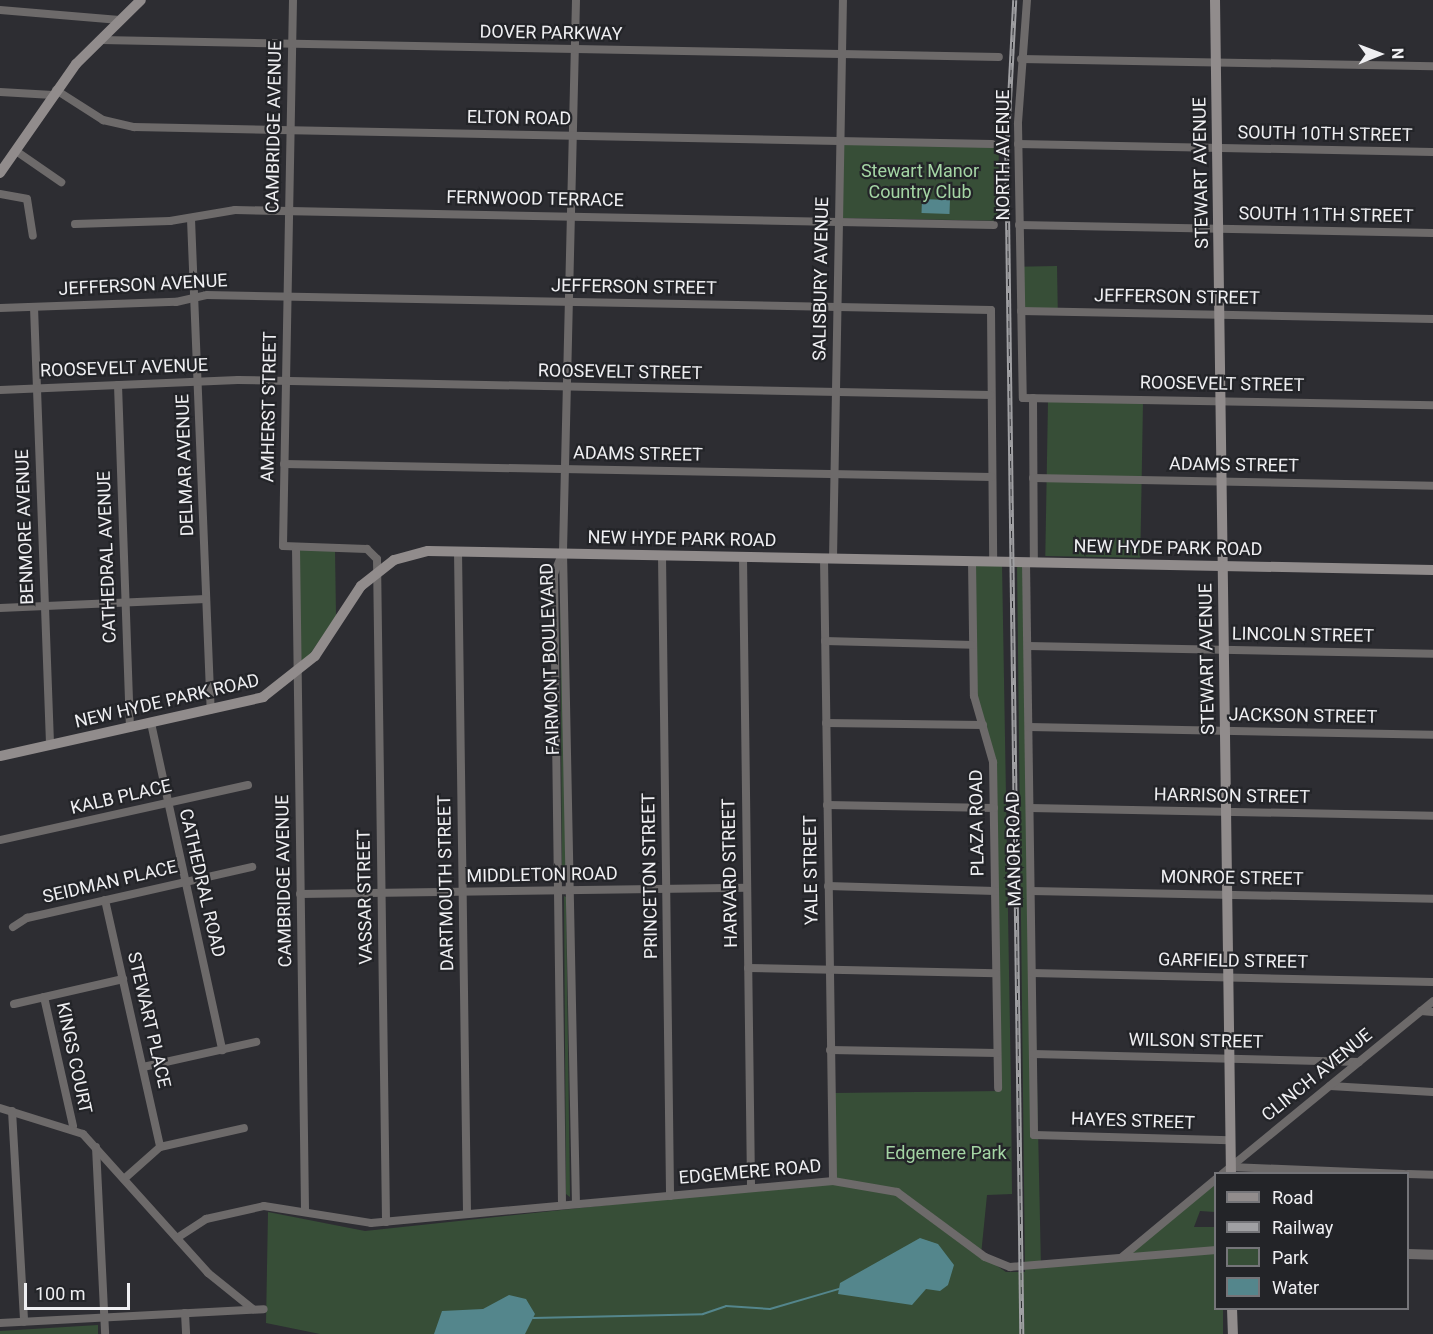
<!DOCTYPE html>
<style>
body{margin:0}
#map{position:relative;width:1433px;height:1334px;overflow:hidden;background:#2d2d32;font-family:Roboto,sans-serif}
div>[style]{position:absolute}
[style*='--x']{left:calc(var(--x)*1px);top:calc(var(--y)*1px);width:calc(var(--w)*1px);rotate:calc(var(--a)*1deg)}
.green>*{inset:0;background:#374e37;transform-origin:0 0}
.water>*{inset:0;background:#54868c;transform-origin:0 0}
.stream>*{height:2px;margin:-1px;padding:0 1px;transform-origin:1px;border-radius:1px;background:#54868c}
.minor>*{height:8px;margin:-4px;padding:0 4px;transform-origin:4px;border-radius:4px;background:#6d6a6a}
.tertiary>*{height:10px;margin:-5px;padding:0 5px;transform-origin:5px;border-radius:5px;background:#6d6a6a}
.secondary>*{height:10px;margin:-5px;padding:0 5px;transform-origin:5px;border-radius:5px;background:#918c8c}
.rail>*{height:4.5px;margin-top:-2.25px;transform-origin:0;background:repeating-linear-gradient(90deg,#232428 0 7px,#a0a0a3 0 14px);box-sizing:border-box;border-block:2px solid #a0a0a3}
span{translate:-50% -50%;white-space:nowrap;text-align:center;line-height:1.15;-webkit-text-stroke:4.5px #232428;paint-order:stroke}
.street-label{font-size:18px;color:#efeff2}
.park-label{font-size:18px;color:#a4d5a4}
.legend{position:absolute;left:1214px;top:1172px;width:195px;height:138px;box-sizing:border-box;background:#232428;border:2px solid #757579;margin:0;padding:8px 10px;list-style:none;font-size:18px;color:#efeff2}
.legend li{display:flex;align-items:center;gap:12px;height:30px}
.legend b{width:30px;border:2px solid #757579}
.north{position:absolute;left:1349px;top:24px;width:60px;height:60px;-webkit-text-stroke:4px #232428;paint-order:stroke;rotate:89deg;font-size:16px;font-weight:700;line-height:24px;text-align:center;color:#efeff2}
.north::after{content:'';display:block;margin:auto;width:21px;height:27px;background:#efeff2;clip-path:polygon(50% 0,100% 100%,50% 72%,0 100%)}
.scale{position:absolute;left:24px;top:1283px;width:106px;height:27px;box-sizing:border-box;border:3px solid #efeff2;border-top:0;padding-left:8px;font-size:18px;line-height:21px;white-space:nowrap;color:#efeff2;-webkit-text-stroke:4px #232428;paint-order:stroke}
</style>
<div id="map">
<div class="green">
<i style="left:843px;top:143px;width:156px;height:75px;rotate:1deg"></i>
<i style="left:1057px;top:266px;width:43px;height:40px;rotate:89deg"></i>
<i style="left:1048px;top:401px;width:95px;height:155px;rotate:1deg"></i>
<i style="clip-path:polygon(297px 550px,335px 550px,336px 616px,300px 669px)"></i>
<i style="clip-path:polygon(971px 563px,1002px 563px,1011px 1088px,1012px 1194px,987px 1195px,981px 1255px,1006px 1272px,1025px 1272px,1017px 563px,1026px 563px,1041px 1268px,1122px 1258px,1215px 1182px,1215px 1212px,1200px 1211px,1194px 1227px,1215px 1227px,1216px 1308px,1223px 1309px,1223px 1334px,320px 1334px,266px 1323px,268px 1212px,365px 1231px,833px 1181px,834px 1093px,1000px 1091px,993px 754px,975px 699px)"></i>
<i style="clip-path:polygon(560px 564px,567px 882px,565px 882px,562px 879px)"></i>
<i style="clip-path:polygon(564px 896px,566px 897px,570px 1197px,566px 1194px)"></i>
<i style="clip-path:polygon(98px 1325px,98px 1334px,0 1334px,0 1331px)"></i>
</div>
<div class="water">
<i style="left:922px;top:199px;width:28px;height:14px;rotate:2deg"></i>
<i style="clip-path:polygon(920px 1238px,938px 1244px,954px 1265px,948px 1285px,940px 1291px,926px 1289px,912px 1305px,838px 1294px,840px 1283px)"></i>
<i style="clip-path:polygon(509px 1295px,526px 1299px,535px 1314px,525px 1334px,434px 1334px,442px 1311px,483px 1309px)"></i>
</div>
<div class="stream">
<i style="--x:533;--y:1318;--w:170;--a:-1.3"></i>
<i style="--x:703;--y:1314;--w:24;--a:-19"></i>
<i style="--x:726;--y:1306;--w:44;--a:3.9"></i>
<i style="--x:770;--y:1309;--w:72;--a:-16.2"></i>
</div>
<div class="minor">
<i style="--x:293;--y:0;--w:546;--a:91.05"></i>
<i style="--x:283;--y:546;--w:84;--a:2"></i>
<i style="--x:367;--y:549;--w:14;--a:45"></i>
<i style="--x:377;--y:559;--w:663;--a:89.22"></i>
<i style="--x:576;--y:0;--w:552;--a:91.35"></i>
<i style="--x:563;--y:552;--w:652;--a:88.86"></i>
<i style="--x:1027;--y:0;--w:124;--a:94.2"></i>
<i style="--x:1018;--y:124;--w:274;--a:89"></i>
<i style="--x:1023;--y:398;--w:410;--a:1"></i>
<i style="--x:0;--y:10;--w:120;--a:4.8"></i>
<i style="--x:101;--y:40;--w:898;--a:1.08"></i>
<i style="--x:1021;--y:59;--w:412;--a:1"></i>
<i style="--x:56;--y:90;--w:56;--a:32.6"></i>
<i style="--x:103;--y:120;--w:32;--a:13"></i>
<i style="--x:134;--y:127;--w:858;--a:1.14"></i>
<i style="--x:0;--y:92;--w:53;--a:3.2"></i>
<i style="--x:1018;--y:144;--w:415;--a:1.1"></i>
<i style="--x:16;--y:151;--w:55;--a:34.6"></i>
<i style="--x:0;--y:194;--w:27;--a:10"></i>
<i style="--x:27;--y:199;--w:37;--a:81"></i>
<i style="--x:191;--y:219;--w:491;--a:87.7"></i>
<i style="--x:75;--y:224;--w:95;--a:-1.8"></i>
<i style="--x:170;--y:221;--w:66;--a:-9.6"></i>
<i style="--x:235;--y:210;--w:759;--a:1.13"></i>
<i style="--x:1019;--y:225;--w:414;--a:1.1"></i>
<i style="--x:34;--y:307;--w:438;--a:87.9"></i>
<i style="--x:0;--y:308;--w:176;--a:-2"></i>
<i style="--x:176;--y:302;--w:31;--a:-13"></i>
<i style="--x:206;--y:295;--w:785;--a:1.09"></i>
<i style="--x:991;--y:310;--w:252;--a:89.5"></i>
<i style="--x:1021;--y:311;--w:412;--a:1.1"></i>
<i style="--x:118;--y:385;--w:343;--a:88"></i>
<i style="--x:0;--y:390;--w:238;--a:-2.4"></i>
<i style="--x:238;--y:380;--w:753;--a:1.14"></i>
<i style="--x:1033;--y:398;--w:164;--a:89.7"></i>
<i style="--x:284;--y:464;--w:708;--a:1.05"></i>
<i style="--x:1033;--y:478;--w:400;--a:1.1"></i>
<i style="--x:296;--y:548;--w:664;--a:89.22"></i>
<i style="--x:458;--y:551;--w:663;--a:89.22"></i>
<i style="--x:662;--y:555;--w:641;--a:89.28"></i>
<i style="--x:743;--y:557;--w:631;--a:89.27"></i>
<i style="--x:824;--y:558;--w:623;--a:89.17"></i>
<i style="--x:833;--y:559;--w:559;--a:-88.98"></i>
<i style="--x:972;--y:561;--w:135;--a:89.2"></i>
<i style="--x:974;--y:696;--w:69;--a:73.9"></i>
<i style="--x:993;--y:762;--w:326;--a:89.1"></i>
<i style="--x:1026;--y:562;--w:573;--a:89.2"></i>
<i style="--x:1034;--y:1135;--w:196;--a:1.5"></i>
<i style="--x:0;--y:608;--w:206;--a:-2.5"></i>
<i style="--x:825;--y:641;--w:148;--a:1.5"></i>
<i style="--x:1028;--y:646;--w:405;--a:1.1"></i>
<i style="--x:151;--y:723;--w:335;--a:77.7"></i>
<i style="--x:826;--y:723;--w:157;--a:0.7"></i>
<i style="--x:1029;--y:727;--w:404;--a:1.1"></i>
<i style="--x:827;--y:805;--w:167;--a:1"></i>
<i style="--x:1030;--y:808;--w:403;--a:1.1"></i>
<i style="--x:0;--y:840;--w:254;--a:-12.5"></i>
<i style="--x:828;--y:886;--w:167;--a:1.7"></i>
<i style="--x:1031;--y:891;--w:402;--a:1.1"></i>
<i style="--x:300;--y:894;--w:447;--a:-0.8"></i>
<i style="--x:105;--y:900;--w:253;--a:77.4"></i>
<i style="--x:13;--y:927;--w:17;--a:-33"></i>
<i style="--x:27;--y:918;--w:231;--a:-12.8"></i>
<i style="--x:748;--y:968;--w:248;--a:1.2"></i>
<i style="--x:1032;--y:973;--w:401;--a:1.3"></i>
<i style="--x:44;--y:997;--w:132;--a:77.3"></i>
<i style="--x:14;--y:1004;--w:112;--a:-12.9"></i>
<i style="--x:1421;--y:1011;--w:12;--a:5"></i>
<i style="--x:830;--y:1050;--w:167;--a:1"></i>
<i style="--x:1033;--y:1054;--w:326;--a:1.4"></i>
<i style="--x:143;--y:1067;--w:116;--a:-12.5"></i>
<i style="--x:1330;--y:1086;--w:103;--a:3.3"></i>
<i style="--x:0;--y:1108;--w:87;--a:17.4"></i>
<i style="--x:83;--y:1134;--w:187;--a:48"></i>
<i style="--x:208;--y:1273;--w:58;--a:38.7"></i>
<i style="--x:12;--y:1111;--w:211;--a:86.7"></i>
<i style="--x:96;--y:1147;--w:187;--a:87.2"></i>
<i style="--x:1230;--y:1167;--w:174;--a:2.3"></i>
<i style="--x:1222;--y:1174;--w:273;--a:-39.3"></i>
<i style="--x:1408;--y:1174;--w:25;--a:2"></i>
<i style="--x:124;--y:1179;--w:48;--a:-41.6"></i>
<i style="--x:160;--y:1147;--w:86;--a:-12.7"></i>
<i style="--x:562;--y:1205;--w:631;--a:-90.73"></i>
<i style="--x:554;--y:574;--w:24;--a:-68"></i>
<i style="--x:177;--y:1238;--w:35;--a:-33"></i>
<i style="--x:206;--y:1219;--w:59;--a:-12.6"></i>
<i style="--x:264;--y:1206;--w:108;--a:9"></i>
<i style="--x:371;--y:1223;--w:464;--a:-5.2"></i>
<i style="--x:833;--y:1181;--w:65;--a:9.8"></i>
<i style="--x:897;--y:1192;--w:109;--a:36.5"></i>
<i style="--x:985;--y:1257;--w:27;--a:22"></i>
<i style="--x:1010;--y:1267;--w:207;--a:-4.7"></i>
<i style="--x:1122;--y:1257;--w:122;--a:-39.7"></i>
<i style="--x:185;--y:1313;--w:21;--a:87"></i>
<i style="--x:0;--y:1323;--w:264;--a:-3"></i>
</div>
<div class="tertiary">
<i style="--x:1408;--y:1254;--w:25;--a:2"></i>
</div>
<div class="secondary">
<i style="--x:1215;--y:0;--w:1174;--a:89.22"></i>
<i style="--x:0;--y:173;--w:133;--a:-55.1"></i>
<i style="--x:76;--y:64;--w:91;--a:-44.6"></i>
<i style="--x:0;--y:756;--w:270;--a:-12.6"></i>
<i style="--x:263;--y:697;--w:66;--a:-38.3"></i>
<i style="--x:315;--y:656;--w:84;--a:-56.7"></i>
<i style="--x:361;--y:586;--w:42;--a:-38.2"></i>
<i style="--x:394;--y:560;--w:35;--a:-15"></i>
<i style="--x:428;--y:551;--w:1005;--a:1.08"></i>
<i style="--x:1232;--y:1308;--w:26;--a:88"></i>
</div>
<div class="rail">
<i style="--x:1015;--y:0;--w:153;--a:93"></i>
<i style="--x:1007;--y:153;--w:1181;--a:89.27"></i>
</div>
<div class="street-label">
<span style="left:551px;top:33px;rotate:1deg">DOVER PARKWAY</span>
<span style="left:519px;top:118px;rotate:1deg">ELTON ROAD</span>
<span style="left:274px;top:127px;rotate:-89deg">CAMBRIDGE AVENUE</span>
<span style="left:1325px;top:134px;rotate:1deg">SOUTH 10TH STREET</span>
<span style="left:1003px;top:155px;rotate:-90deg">NORTH AVENUE</span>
<span style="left:1201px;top:173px;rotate:-91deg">STEWART AVENUE</span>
<span style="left:535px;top:199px;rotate:1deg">FERNWOOD TERRACE</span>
<span style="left:1326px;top:215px;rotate:1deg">SOUTH 11TH STREET</span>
<span style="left:821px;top:279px;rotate:-89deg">SALISBURY AVENUE</span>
<span style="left:143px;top:285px;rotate:-3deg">JEFFERSON AVENUE</span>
<span style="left:634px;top:287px;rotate:1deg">JEFFERSON STREET</span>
<span style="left:1177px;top:297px;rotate:1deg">JEFFERSON STREET</span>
<span style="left:124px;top:368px;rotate:-2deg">ROOSEVELT AVENUE</span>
<span style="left:620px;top:372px;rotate:1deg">ROOSEVELT STREET</span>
<span style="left:1222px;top:384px;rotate:1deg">ROOSEVELT STREET</span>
<span style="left:269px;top:407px;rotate:-89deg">AMHERST STREET</span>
<span style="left:638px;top:454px;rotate:1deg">ADAMS STREET</span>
<span style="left:185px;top:465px;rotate:-92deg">DELMAR AVENUE</span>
<span style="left:1234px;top:465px;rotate:1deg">ADAMS STREET</span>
<span style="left:25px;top:527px;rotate:-92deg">BENMORE AVENUE</span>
<span style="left:682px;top:539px;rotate:1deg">NEW HYDE PARK ROAD</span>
<span style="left:1168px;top:548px;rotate:1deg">NEW HYDE PARK ROAD</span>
<span style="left:107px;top:557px;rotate:-92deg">CATHEDRAL AVENUE</span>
<span style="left:1303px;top:635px;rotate:1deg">LINCOLN STREET</span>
<span style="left:550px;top:659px;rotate:-92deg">FAIRMONT BOULEVARD</span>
<span style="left:1207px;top:659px;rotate:-91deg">STEWART AVENUE</span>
<span style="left:167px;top:701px;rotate:-13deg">NEW HYDE PARK ROAD</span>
<span style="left:1303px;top:716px;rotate:1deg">JACKSON STREET</span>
<span style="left:1232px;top:796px;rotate:1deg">HARRISON STREET</span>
<span style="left:121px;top:797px;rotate:-13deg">KALB PLACE</span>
<span style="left:977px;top:823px;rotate:-91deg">PLAZA ROAD</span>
<span style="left:1014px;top:849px;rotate:-91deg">MANOR ROAD</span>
<span style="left:811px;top:870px;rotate:-91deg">YALE STREET</span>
<span style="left:730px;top:873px;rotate:-91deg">HARVARD STREET</span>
<span style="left:542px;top:875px;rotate:-1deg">MIDDLETON ROAD</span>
<span style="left:650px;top:876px;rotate:-91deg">PRINCETON STREET</span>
<span style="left:1232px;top:878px;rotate:1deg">MONROE STREET</span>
<span style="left:284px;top:881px;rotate:-91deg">CAMBRIDGE AVENUE</span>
<span style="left:110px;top:882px;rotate:-13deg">SEIDMAN PLACE</span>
<span style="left:202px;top:883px;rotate:77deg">CATHEDRAL ROAD</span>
<span style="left:446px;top:883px;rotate:-91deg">DARTMOUTH STREET</span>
<span style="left:365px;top:897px;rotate:-91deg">VASSAR STREET</span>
<span style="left:1233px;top:961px;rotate:1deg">GARFIELD STREET</span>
<span style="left:149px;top:1020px;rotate:77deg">STEWART PLACE</span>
<span style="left:1196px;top:1041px;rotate:1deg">WILSON STREET</span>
<span style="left:74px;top:1058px;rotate:78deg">KINGS COURT</span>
<span style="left:1317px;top:1075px;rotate:-39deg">CLINCH AVENUE</span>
<span style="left:1133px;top:1121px;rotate:2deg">HAYES STREET</span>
<span style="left:750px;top:1172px;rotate:-5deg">EDGEMERE ROAD</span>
</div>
<div class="park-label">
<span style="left:920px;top:182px">Stewart Manor<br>Country Club</span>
<span style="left:946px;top:1153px">Edgemere Park</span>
</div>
<ul class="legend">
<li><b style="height:8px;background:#918c8c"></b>Road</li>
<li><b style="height:8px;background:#a0a0a3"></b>Railway</li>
<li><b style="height:16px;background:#374e37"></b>Park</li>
<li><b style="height:16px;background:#54868c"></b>Water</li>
</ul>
<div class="north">N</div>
<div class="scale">100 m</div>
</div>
